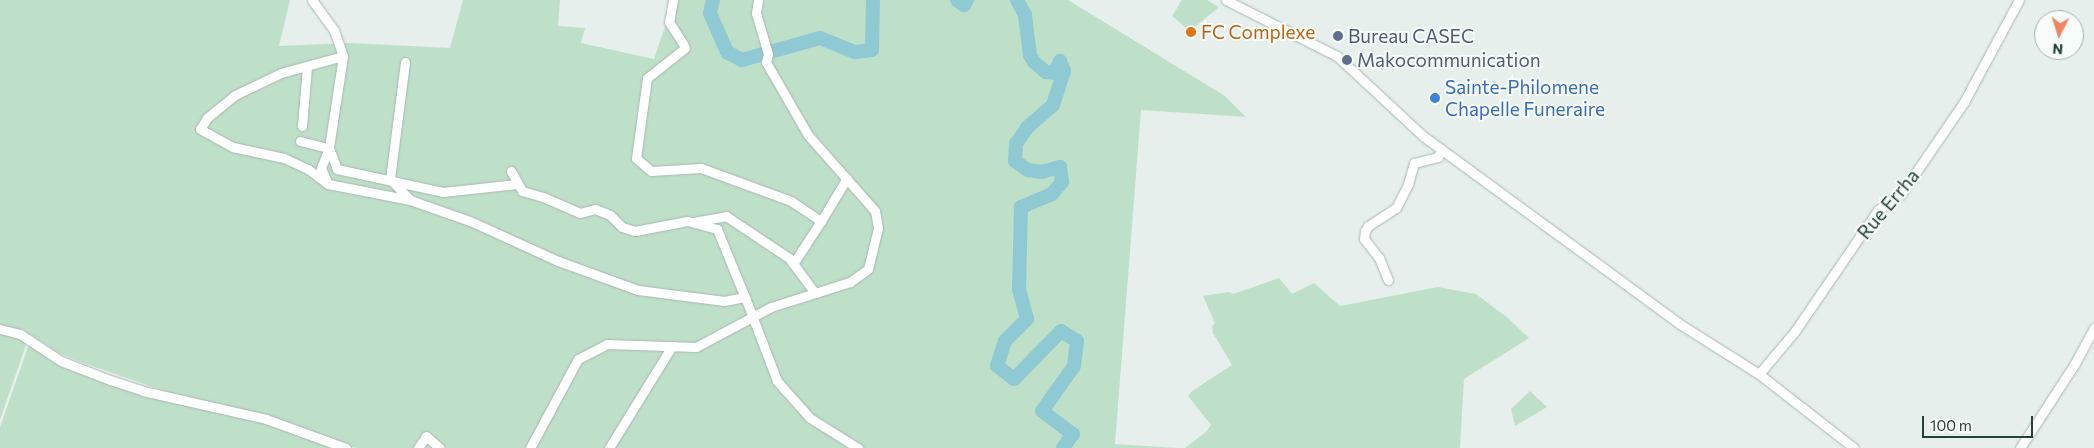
<!DOCTYPE html>
<style>
body{margin:0}
#map{position:relative;width:2094px;height:448px;overflow:hidden;background:#e6efeb;font-family:Commissioner,sans-serif}
div>[style]{position:absolute}
[style*='--x']{left:calc(var(--x)*1px);top:calc(var(--y)*1px);width:calc(var(--w)*1px);rotate:calc(var(--a)*1deg)}
.green>*{inset:0;background:#bfe0c8}
.river>*{height:14px;margin:-7px;padding:0 7px;transform-origin:7px;border-radius:7px;background:#8ec9d4}
.roads{filter:drop-shadow(0 0 1px #a8b8b2) drop-shadow(0 0 1px #a8b8b2)}
.street>*{height:9px;margin:-4.5px;padding:0 4.5px;transform-origin:4.5px;border-radius:4.5px;background:#fff}
.dots>*{width:14px;height:14px;translate:-50% -50%;box-sizing:border-box;border:2px solid #f7fbf9;border-radius:50%}
span{translate:-50% -50%;white-space:nowrap;text-align:center;line-height:1.15;-webkit-text-stroke:4px #f7fbf9;paint-order:stroke}
.food-label{font-size:19px;color:#c56008}
.left{translate:0 -50%;text-align:left}
.service-label{font-size:19px;color:#4e5e75}
.shop-label{font-size:19px;color:#366cbe}
.street-label{font-size:19px;color:#24423a}
.north{position:absolute;left:2034px;top:10px;width:50px;height:50px;box-sizing:border-box;background:#f7fbf9;border:1px solid #a3b1ad;border-radius:50%;rotate:185deg;font-size:14px;font-weight:700;line-height:20px;text-align:center;color:#24423a}
.north::after{content:'';display:block;margin:auto;width:18px;height:22px;background:#f4845f;clip-path:polygon(50% 0,100% 100%,50% 72%,0 100%)}
.scale{position:absolute;left:1922px;top:416px;width:111px;height:22px;box-sizing:border-box;border:2px solid #24423a;border-top:0;padding-left:6px;font-size:15px;line-height:18px;white-space:nowrap;color:#24423a;-webkit-text-stroke:4px #f7fbf9;paint-order:stroke}
</style>
<div id="map">
<div class="green">
<i style="clip-path:polygon(0 0,290px 0,279px 46px,349px 43px,450px 48px,463px 0,560px 0,558px 26px,585px 28px,581px 43px,654px 59px,674px 0,1068px 0,1225px 96px,1246px 117px,1141px 110px,1115px 444px,1177px 448px,355px 448px,258px 415px,184px 398px,78px 361px,59px 353px,22px 329px,26px 345px,0 420px)"></i>
<i style="clip-path:polygon(1182px 0,1207px 0,1219px 7px,1190px 31px,1172px 16px)"></i>
<i style="clip-path:polygon(1279px 278px,1292px 294px,1314px 283px,1340px 306px,1438px 287px,1476px 294px,1508px 318px,1529px 338px,1464px 379px,1460px 448px,1185px 448px,1206px 432px,1211px 425px,1188px 396px,1192px 391px,1232px 365px,1213px 333px,1212px 326px,1215px 323px,1203px 296px,1229px 292px,1233px 294px)"></i>
<i style="clip-path:polygon(29px 344px,96px 377px,262px 419px,343px 448px,0 448px,0 427px)"></i>
<i style="clip-path:polygon(1530px 391px,1547px 407px,1515px 426px,1511px 409px)"></i>
</div>
<div class="river">
<i style="--x:713;--y:0;--w:13;--a:103"></i>
<i style="--x:710;--y:13;--w:43;--a:66.4"></i>
<i style="--x:727;--y:52;--w:17;--a:28"></i>
<i style="--x:742;--y:60;--w:81;--a:-15.8"></i>
<i style="--x:820;--y:38;--w:38;--a:22"></i>
<i style="--x:855;--y:52;--w:17;--a:-7"></i>
<i style="--x:872;--y:50;--w:50;--a:-88.9"></i>
<i style="--x:957;--y:0;--w:9;--a:36"></i>
<i style="--x:964;--y:5;--w:6;--a:-59"></i>
<i style="--x:1017;--y:0;--w:17;--a:62"></i>
<i style="--x:1025;--y:15;--w:40;--a:82.9"></i>
<i style="--x:1030;--y:55;--w:8;--a:60"></i>
<i style="--x:1034;--y:62;--w:16;--a:40"></i>
<i style="--x:1046;--y:72;--w:9;--a:6"></i>
<i style="--x:1055;--y:73;--w:13;--a:-67"></i>
<i style="--x:1060;--y:61;--w:11;--a:68"></i>
<i style="--x:1064;--y:71;--w:36;--a:108"></i>
<i style="--x:1053;--y:105;--w:35;--a:139"></i>
<i style="--x:1027;--y:128;--w:19;--a:125"></i>
<i style="--x:1016;--y:144;--w:17;--a:93"></i>
<i style="--x:1015;--y:161;--w:16;--a:35"></i>
<i style="--x:1028;--y:170;--w:14;--a:8"></i>
<i style="--x:1042;--y:172;--w:19;--a:-16"></i>
<i style="--x:1060;--y:167;--w:15;--a:82"></i>
<i style="--x:1062;--y:182;--w:16;--a:130"></i>
<i style="--x:1052;--y:194;--w:34;--a:157"></i>
<i style="--x:1021;--y:207;--w:82;--a:91.4"></i>
<i style="--x:1019;--y:289;--w:31;--a:75"></i>
<i style="--x:1027;--y:319;--w:31;--a:135"></i>
<i style="--x:1005;--y:341;--w:26;--a:108"></i>
<i style="--x:997;--y:366;--w:21;--a:37"></i>
<i style="--x:1014;--y:379;--w:67;--a:-45.6"></i>
<i style="--x:1061;--y:331;--w:19;--a:32"></i>
<i style="--x:1077;--y:341;--w:25;--a:97"></i>
<i style="--x:1074;--y:366;--w:55;--a:125.4"></i>
<i style="--x:1042;--y:411;--w:39;--a:37"></i>
<i style="--x:1073;--y:434;--w:17;--a:126"></i>
</div>
<div class="roads">
<div class="street">
<i style="--x:312;--y:0;--w:37;--a:54"></i>
<i style="--x:334;--y:30;--w:28;--a:71"></i>
<i style="--x:343;--y:56;--w:93;--a:98.7"></i>
<i style="--x:329;--y:148;--w:22;--a:112"></i>
<i style="--x:321;--y:168;--w:15;--a:67"></i>
<i style="--x:673;--y:0;--w:22;--a:100"></i>
<i style="--x:669;--y:22;--w:27;--a:57"></i>
<i style="--x:1226;--y:0;--w:124;--a:26.8"></i>
<i style="--x:1337;--y:56;--w:117;--a:42.9"></i>
<i style="--x:1423;--y:136;--w:322;--a:36.2"></i>
<i style="--x:1683;--y:326;--w:90;--a:32.3"></i>
<i style="--x:1759;--y:374;--w:120;--a:37.9"></i>
<i style="--x:685;--y:48;--w:48;--a:141.7"></i>
<i style="--x:647;--y:78;--w:81;--a:97.8"></i>
<i style="--x:636;--y:158;--w:20;--a:41"></i>
<i style="--x:651;--y:171;--w:50;--a:-3.4"></i>
<i style="--x:701;--y:168;--w:96;--a:20.1"></i>
<i style="--x:791;--y:201;--w:36;--a:34"></i>
<i style="--x:821;--y:221;--w:51;--a:123.1"></i>
<i style="--x:343;--y:56;--w:64;--a:164.7"></i>
<i style="--x:281;--y:73;--w:51;--a:154.4"></i>
<i style="--x:235;--y:95;--w:36;--a:141"></i>
<i style="--x:207;--y:118;--w:13;--a:122"></i>
<i style="--x:200;--y:129;--w:38;--a:29"></i>
<i style="--x:233;--y:147;--w:52;--a:12.2"></i>
<i style="--x:284;--y:158;--w:26;--a:25"></i>
<i style="--x:308;--y:169;--w:25;--a:37"></i>
<i style="--x:328;--y:184;--w:84;--a:11"></i>
<i style="--x:410;--y:200;--w:64;--a:19.3"></i>
<i style="--x:470;--y:221;--w:97;--a:24.4"></i>
<i style="--x:558;--y:261;--w:85;--a:19.9"></i>
<i style="--x:638;--y:290;--w:87;--a:7.3"></i>
<i style="--x:724;--y:301;--w:21;--a:-11"></i>
<i style="--x:745;--y:297;--w:90;--a:69.1"></i>
<i style="--x:777;--y:381;--w:50;--a:48.3"></i>
<i style="--x:810;--y:418;--w:57;--a:32"></i>
<i style="--x:405;--y:62;--w:118;--a:97.3"></i>
<i style="--x:390;--y:179;--w:29;--a:46"></i>
<i style="--x:302;--y:126;--w:60;--a:-85.2"></i>
<i style="--x:300;--y:141;--w:30;--a:14"></i>
<i style="--x:329;--y:148;--w:22;--a:69"></i>
<i style="--x:337;--y:169;--w:108;--a:12.2"></i>
<i style="--x:443;--y:192;--w:74;--a:-6.2"></i>
<i style="--x:511;--y:171;--w:23;--a:61"></i>
<i style="--x:522;--y:191;--w:22;--a:16"></i>
<i style="--x:543;--y:197;--w:40;--a:23.4"></i>
<i style="--x:580;--y:213;--w:16;--a:-15"></i>
<i style="--x:595;--y:209;--w:16;--a:22"></i>
<i style="--x:610;--y:215;--w:17;--a:45"></i>
<i style="--x:622;--y:227;--w:14;--a:17"></i>
<i style="--x:635;--y:231;--w:53;--a:-10.9"></i>
<i style="--x:687;--y:221;--w:31;--a:15"></i>
<i style="--x:717;--y:229;--w:77;--a:67.8"></i>
<i style="--x:821;--y:221;--w:50;--a:-58.8"></i>
<i style="--x:693;--y:222;--w:34;--a:-10"></i>
<i style="--x:726;--y:216;--w:76;--a:33.7"></i>
<i style="--x:789;--y:258;--w:44;--a:53.4"></i>
<i style="--x:1388;--y:280;--w:24;--a:-112"></i>
<i style="--x:1379;--y:258;--w:24;--a:-128"></i>
<i style="--x:1364;--y:239;--w:8;--a:-83"></i>
<i style="--x:1365;--y:231;--w:6;--a:-59"></i>
<i style="--x:1368;--y:226;--w:33;--a:-33"></i>
<i style="--x:1396;--y:208;--w:27;--a:-63"></i>
<i style="--x:1408;--y:184;--w:22;--a:-74"></i>
<i style="--x:1414;--y:163;--w:25;--a:-14"></i>
<i style="--x:1438;--y:157;--w:9;--a:-69"></i>
<i style="--x:0;--y:329;--w:21;--a:14"></i>
<i style="--x:20;--y:334;--w:49;--a:33.4"></i>
<i style="--x:61;--y:361;--w:53;--a:21.2"></i>
<i style="--x:110;--y:380;--w:35;--a:18"></i>
<i style="--x:143;--y:391;--w:126;--a:12.8"></i>
<i style="--x:266;--y:419;--w:85;--a:19.9"></i>
<i style="--x:1759;--y:374;--w:56;--a:-50.1"></i>
<i style="--x:1795;--y:331;--w:147;--a:-55.6"></i>
<i style="--x:1878;--y:210;--w:28;--a:-35"></i>
<i style="--x:1901;--y:194;--w:112;--a:-55.6"></i>
<i style="--x:1964;--y:102;--w:116;--a:-61.7"></i>
<i style="--x:418;--y:448;--w:14;--a:-56"></i>
<i style="--x:426;--y:436;--w:18;--a:41"></i>
<i style="--x:530;--y:448;--w:101;--a:-61.7"></i>
<i style="--x:578;--y:359;--w:33;--a:-27"></i>
<i style="--x:607;--y:344;--w:89;--a:1.9"></i>
<i style="--x:696;--y:347;--w:85;--a:-28.1"></i>
<i style="--x:771;--y:307;--w:83;--a:-17.6"></i>
<i style="--x:850;--y:282;--w:22;--a:-36"></i>
<i style="--x:868;--y:269;--w:42;--a:-76.3"></i>
<i style="--x:878;--y:228;--w:17;--a:-100"></i>
<i style="--x:875;--y:211;--w:101;--a:-131.4"></i>
<i style="--x:808;--y:135;--w:84;--a:-119.9"></i>
<i style="--x:766;--y:62;--w:8;--a:-76"></i>
<i style="--x:768;--y:54;--w:43;--a:-106.3"></i>
<i style="--x:756;--y:13;--w:13;--a:-81"></i>
<i style="--x:609;--y:448;--w:120;--a:-58.3"></i>
<i style="--x:2020;--y:448;--w:99;--a:-57"></i>
<i style="--x:2074;--y:365;--w:42;--a:-61.6"></i>
</div>
</div>
<div class="dots">
<i style="left:1191px;top:32px;background:#e8710a"></i>
<i style="left:1338px;top:36px;background:#5c6f8a"></i>
<i style="left:1347px;top:60px;background:#5c6f8a"></i>
<i style="left:1435px;top:98px;background:#3f7fe0"></i>
</div>
<div class="food-label">
<span class="left" style="left:1201px;top:32px">FC Complexe</span>
</div>
<div class="service-label">
<span class="left" style="left:1348px;top:36px">Bureau CASEC</span>
<span class="left" style="left:1357px;top:60px">Makocommunication</span>
</div>
<div class="shop-label">
<span class="left" style="left:1445px;top:98px">Sainte-Philomene<br>Chapelle Funeraire</span>
</div>
<div class="street-label">
<span style="left:1888px;top:204px;rotate:-50deg">Rue Errha</span>
</div>
<div class="north">N</div>
<div class="scale">100 m</div>
</div>
